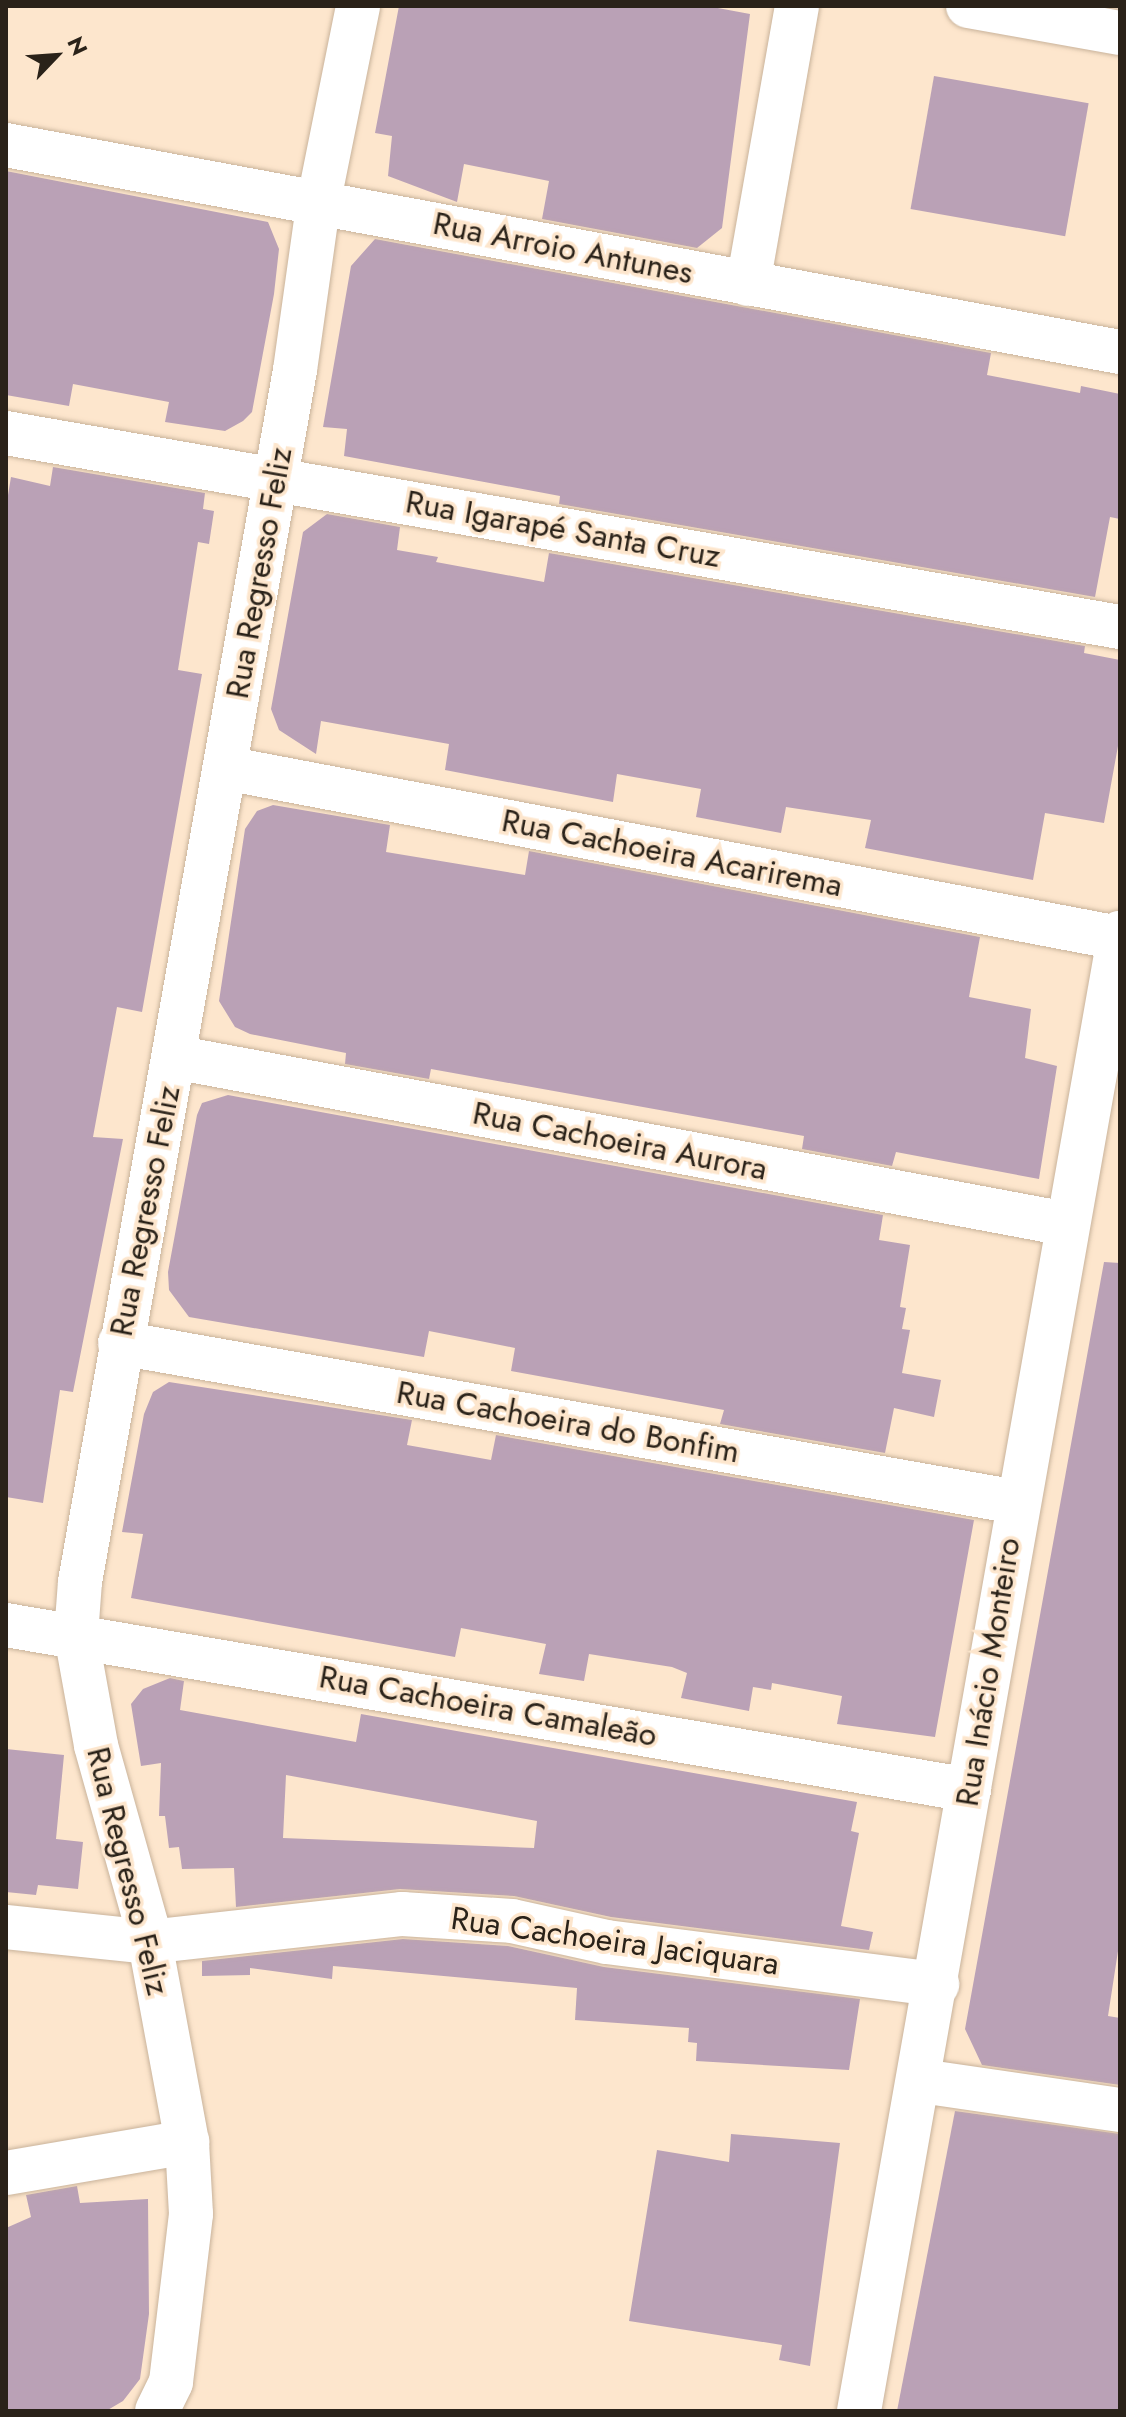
<!DOCTYPE html>
<meta charset="utf-8">
<style>
body{margin:0}
#map{position:relative;width:1126px;height:2417px;overflow:hidden;background:#fde6cd;font-family:Jost,sans-serif}
div>[style]{position:absolute}
[style*='--x']{left:calc(var(--x)*1px);top:calc(var(--y)*1px);width:calc(var(--w)*1px);rotate:calc(var(--a)*1deg)}
.building>*{inset:0;background:#baa1b6;transform-origin:0 0}
.roads{filter:drop-shadow(0 0 2px #c9b39b) drop-shadow(0 0 2px #c9b39b)}
.minor>*{height:44px;margin:-22px;padding:0 22px;transform-origin:22px;border-radius:22px;background:#fff}
span{translate:-50% -50%;white-space:nowrap;text-align:center;line-height:1.15;-webkit-text-stroke:7px #fde6cd;paint-order:stroke}
.street-label{font-size:32px;color:#2a2219}
.frame{position:absolute;inset:0;border:8px solid #2a2219;pointer-events:none}
.north{position:absolute;left:16px;top:16px;width:80px;height:80px;-webkit-text-stroke:6px #fde6cd;paint-order:stroke;rotate:65deg;font-size:22px;font-weight:700;line-height:32px;text-align:center;color:#2a2219}
.north::after{content:'';display:block;margin:auto;width:28px;height:36px;background:#2a2219;clip-path:polygon(50% 0,100% 100%,50% 72%,0 100%)}
</style>
<div id="map">
<div class="building">
<i style="clip-path:polygon(399px 6px,707px 6px,750px 14px,722px 228px,697px 248px,542px 219px,549px 181px,464px 164px,457px 202px,388px 176px,392px 136px,375px 133px)"></i>
<i style="left:934px;top:76px;width:157px;height:135px;rotate:10deg"></i>
<i style="clip-path:polygon(6px 171px,268px 222px,279px 249px,274px 294px,252px 412px,243px 421px,225px 431px,165px 422px,169px 402px,73px 384px,69px 406px,6px 395px)"></i>
<i style="clip-path:polygon(375px 239px,991px 353px,987px 375px,1080px 393px,1081px 386px,1120px 394px,1120px 519px,1110px 517px,1095px 597px,559px 504px,560px 496px,344px 456px,347px 429px,323px 427px,351px 266px)"></i>
<i style="clip-path:polygon(53px 467px,205px 493px,203px 509px,214px 511px,209px 544px,198px 542px,178px 670px,202px 674px,142px 1012px,117px 1007px,93px 1137px,123px 1139px,73px 1392px,60px 1390px,43px 1503px,6px 1497px,6px 507px,11px 477px,50px 486px)"></i>
<i style="clip-path:polygon(327px 514px,400px 527px,397px 550px,438px 557px,436px 562px,544px 582px,549px 553px,1085px 646px,1084px 653px,1120px 660px,1120px 735px,1104px 823px,1045px 813px,1033px 880px,865px 848px,871px 820px,786px 807px,781px 833px,696px 817px,701px 789px,617px 774px,613px 802px,445px 770px,449px 744px,321px 721px,316px 754px,279px 730px,271px 709px,303px 532px)"></i>
<i style="clip-path:polygon(273px 805px,390px 825px,386px 852px,525px 875px,529px 851px,980px 937px,969px 997px,1031px 1009px,1025px 1058px,1057px 1066px,1039px 1179px,896px 1152px,892px 1166px,802px 1149px,804px 1136px,431px 1069px,429px 1079px,345px 1064px,346px 1053px,250px 1034px,235px 1027px,219px 1001px,245px 829px,257px 811px)"></i>
<i style="clip-path:polygon(228px 1095px,883px 1215px,879px 1240px,910px 1245px,900px 1307px,906px 1308px,902px 1329px,910px 1330px,902px 1373px,941px 1380px,934px 1417px,894px 1408px,885px 1453px,720px 1424px,724px 1410px,511px 1371px,515px 1348px,470px 1339px,429px 1331px,424px 1357px,189px 1317px,169px 1290px,168px 1272px,197px 1115px,202px 1103px)"></i>
<i style="clip-path:polygon(1104px 1262px,1120px 1263px,1120px 1938px,1108px 2016px,1120px 2018px,1120px 2085px,982px 2065px,965px 2029px)"></i>
<i style="clip-path:polygon(169px 1382px,412px 1420px,407px 1445px,491px 1460px,496px 1435px,974px 1520px,935px 1737px,837px 1724px,842px 1696px,772px 1683px,771px 1690px,753px 1687px,749px 1711px,681px 1698px,687px 1673px,672px 1667px,589px 1654px,584px 1681px,539px 1674px,546px 1644px,461px 1628px,455px 1657px,131px 1598px,143px 1534px,122px 1532px,144px 1414px,153px 1392px)"></i>
<i style="clip-path:polygon(evenodd,170px 1678px,184px 1681px,180px 1710px,356px 1742px,361px 1714px,857px 1802px,851px 1831px,859px 1833px,841px 1926px,873px 1932px,869px 1950px,611px 1917px,514px 1896px,400px 1889px,236px 1907px,234px 1868px,182px 1869px,179px 1847px,169px 1848px,165px 1816px,159px 1816px,161px 1763px,141px 1766px,131px 1704px,143px 1689px,170px 1678px,286px 1775px,537px 1821px,534px 1848px,283px 1838px,286px 1775px)"></i>
<i style="clip-path:polygon(6px 1749px,64px 1755px,56px 1839px,83px 1842px,78px 1889px,38px 1885px,36px 1895px,6px 1892px)"></i>
<i style="clip-path:polygon(403px 1939px,508px 1946px,604px 1967px,860px 1999px,849px 2070px,696px 2061px,697px 2043px,688px 2042px,689px 2028px,575px 2020px,577px 1988px,333px 1966px,332px 1979px,250px 1968px,250px 1975px,202px 1976px,202px 1961px)"></i>
<i style="clip-path:polygon(955px 2111px,1120px 2134px,1120px 2411px,897px 2411px)"></i>
<i style="clip-path:polygon(731px 2134px,840px 2143px,810px 2366px,779px 2360px,782px 2345px,629px 2321px,657px 2150px,729px 2162px)"></i>
<i style="clip-path:polygon(77px 2186px,80px 2203px,148px 2199px,149px 2314px,140px 2379px,123px 2401px,106px 2411px,6px 2411px,6px 2228px,31px 2217px,26px 2195px)"></i>
</div>
<div class="roads">
<div class="minor">
<i style="--x:968;--y:6;--w:154;--a:10.1"></i>
<i style="--x:6;--y:145;--w:1133;--a:10.53"></i>
<i style="--x:748;--y:284;--w:282;--a:-80"></i>
<i style="--x:6;--y:433;--w:1131;--a:9.88"></i>
<i style="--x:225;--y:768;--w:910;--a:10.77"></i>
<i style="--x:174;--y:1057;--w:907;--a:10.6"></i>
<i style="--x:120;--y:1343;--w:910;--a:10.06"></i>
<i style="--x:6;--y:1625;--w:977;--a:9.72"></i>
<i style="--x:6;--y:1927;--w:143;--a:6"></i>
<i style="--x:148;--y:1942;--w:256;--a:-6.3"></i>
<i style="--x:402;--y:1914;--w:110;--a:3.6"></i>
<i style="--x:512;--y:1921;--w:97;--a:12.5"></i>
<i style="--x:607;--y:1942;--w:333;--a:7.3"></i>
<i style="--x:921;--y:2081;--w:201;--a:8.3"></i>
<i style="--x:6;--y:2173;--w:184;--a:-9.7"></i>
<i style="--x:157;--y:2411;--w:32;--a:-64"></i>
<i style="--x:171;--y:2382;--w:169;--a:-83.2"></i>
<i style="--x:191;--y:2214;--w:72;--a:-93.2"></i>
<i style="--x:187;--y:2142;--w:219;--a:-100.5"></i>
<i style="--x:147;--y:1927;--w:189;--a:-105.7"></i>
<i style="--x:96;--y:1745;--w:112;--a:-100.3"></i>
<i style="--x:76;--y:1635;--w:53;--a:-85.7"></i>
<i style="--x:80;--y:1582;--w:1231;--a:-79.94"></i>
<i style="--x:295;--y:370;--w:172;--a:-82"></i>
<i style="--x:319;--y:200;--w:198;--a:-78.6"></i>
<i style="--x:859;--y:2411;--w:1501;--a:-79.99"></i>
</div>
</div>
<div class="street-label">
<span style="left:563px;top:248px;rotate:11deg">Rua Arroio Antunes</span>
<span style="left:563px;top:529px;rotate:10deg">Rua Igarapé Santa Cruz</span>
<span style="left:259px;top:573px;rotate:-80deg">Rua Regresso Feliz</span>
<span style="left:672px;top:853px;rotate:11deg">Rua Cachoeira Acarirema</span>
<span style="left:620px;top:1141px;rotate:11deg">Rua Cachoeira Aurora</span>
<span style="left:145px;top:1211px;rotate:-79deg">Rua Regresso Feliz</span>
<span style="left:568px;top:1422px;rotate:10deg">Rua Cachoeira do Bonfim</span>
<span style="left:988px;top:1672px;rotate:-81deg">Rua Inácio Monteiro</span>
<span style="left:488px;top:1706px;rotate:10deg">Rua Cachoeira Camaleão</span>
<span style="left:128px;top:1871px;rotate:76deg">Rua Regresso Feliz</span>
<span style="left:615px;top:1941px;rotate:8deg">Rua Cachoeira Jaciquara</span>
</div>
<div class="frame"></div>
<div class="north">N</div>
</div>
